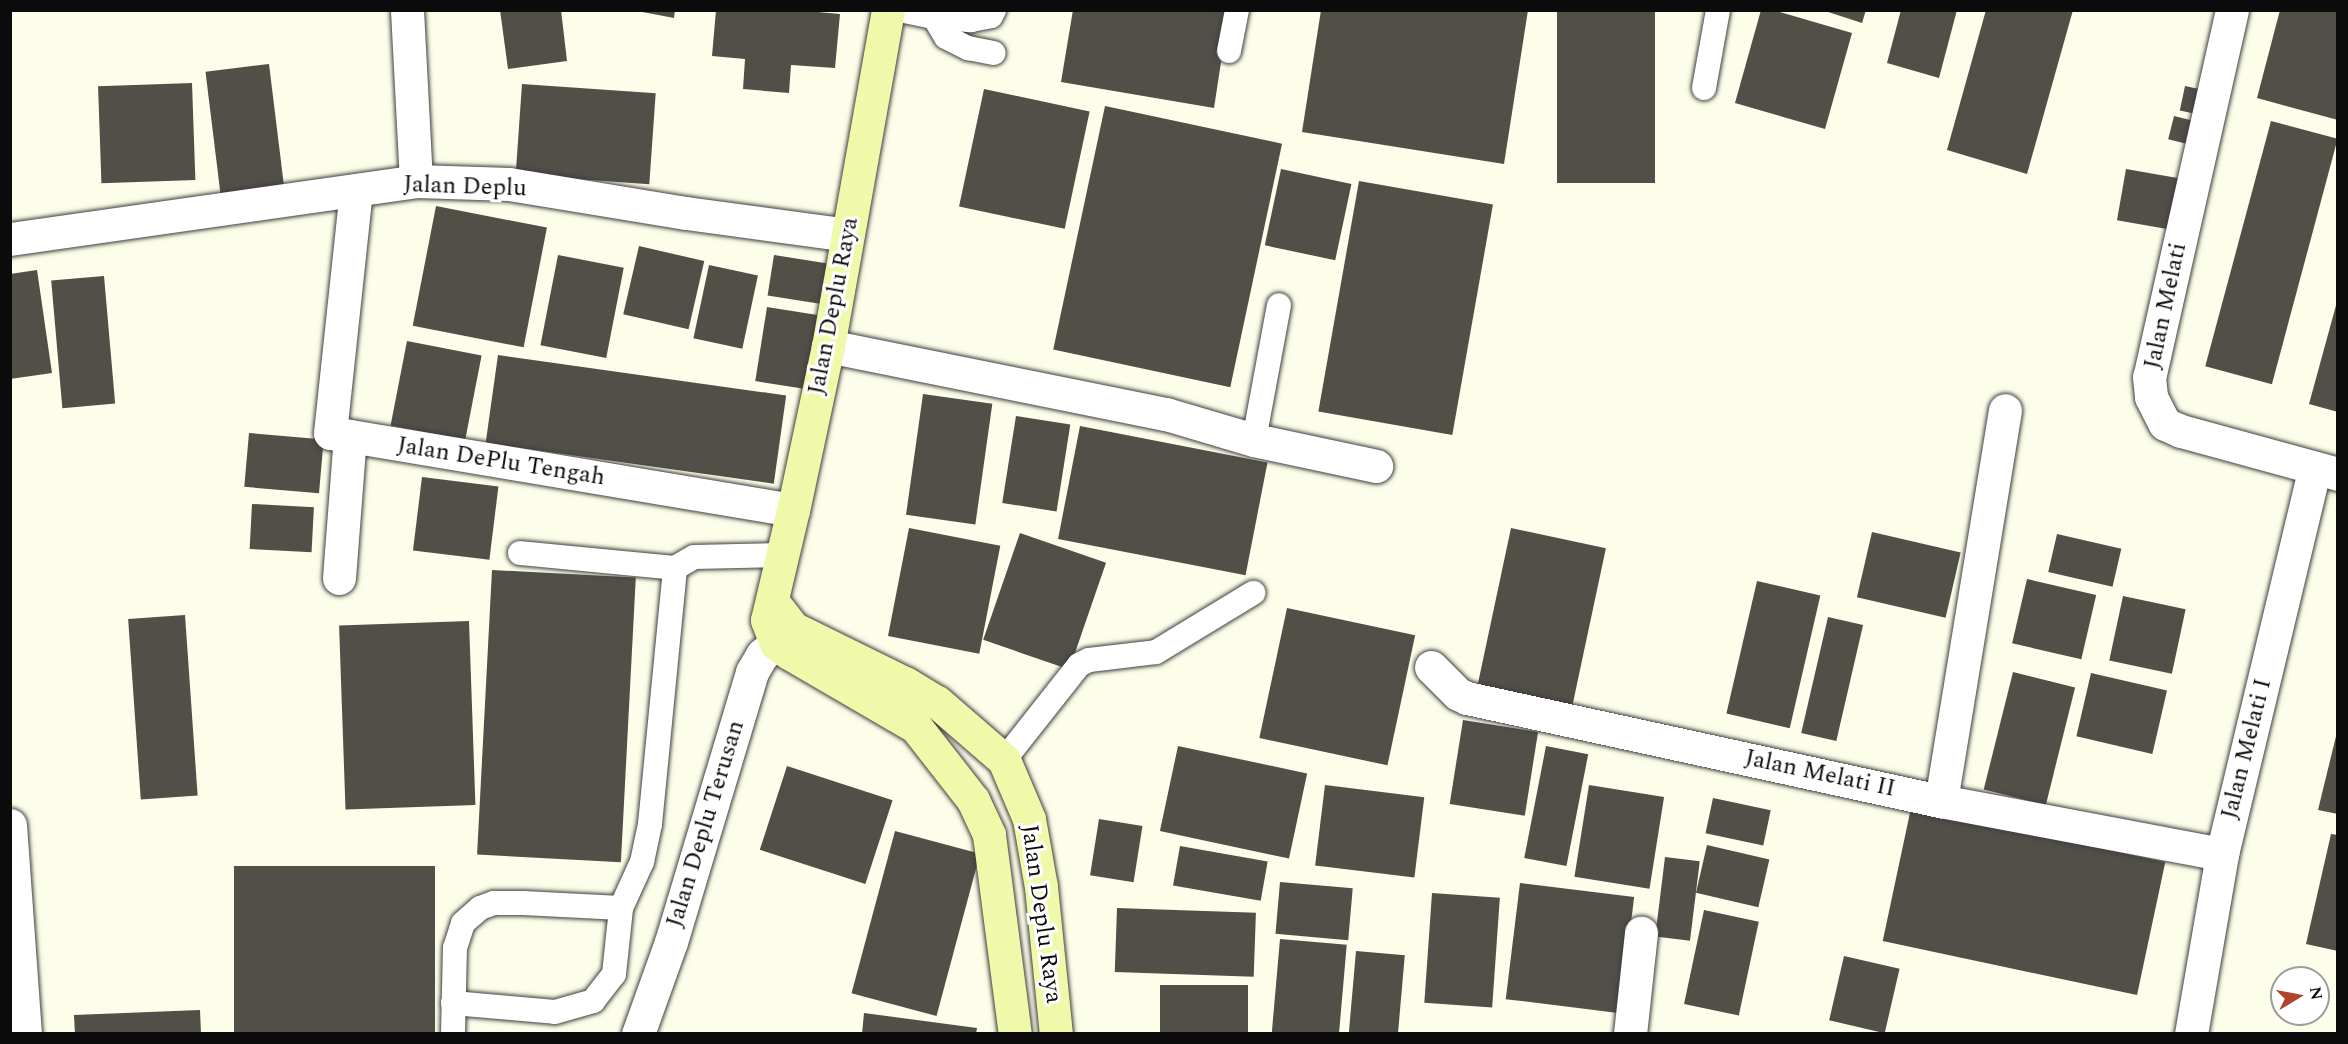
<!DOCTYPE html>
<style>
body{margin:0}
#map{position:relative;width:2348px;height:1044px;overflow:hidden;background:#fdfee9;font-family:Spectral,serif}
div>[style]{position:absolute}
[style*='--x']{left:calc(var(--x)*1px);top:calc(var(--y)*1px);width:calc(var(--w)*1px);rotate:calc(var(--a)*1deg)}
.building>*{inset:0;background:#524e48;transform-origin:0 0}
.roads{filter:drop-shadow(0 0 2px #3e3e3e) drop-shadow(0 0 2px #3e3e3e)}
.lane>*{height:24px;margin:-12px;padding:0 12px;transform-origin:12px;border-radius:12px;background:#fff}
.street>*{height:33px;margin:-16.5px;padding:0 16.5px;transform-origin:16.5px;border-radius:16.5px;background:#fff}
.secondary>*{height:33px;margin:-16.5px;padding:0 16.5px;transform-origin:16.5px;border-radius:16.5px;background:#eff9a9}
span{translate:-50% -50%;white-space:nowrap;text-align:center;line-height:1.15;-webkit-text-stroke:6px #fff;paint-order:stroke}
.street-label{font-size:24px;color:#0b0b0b}
.frame{position:absolute;inset:0;border:12px solid #0b0b0b;pointer-events:none}
.north{position:absolute;left:2270px;top:966px;width:60px;height:60px;box-sizing:border-box;background:#fff;border:2px solid #9d9d9d;border-radius:50%;rotate:80deg;font-size:16px;font-weight:700;line-height:24px;text-align:center;color:#0b0b0b}
.north::after{content:'';display:block;margin:auto;width:21px;height:27px;background:#b0452d;clip-path:polygon(50% 0,100% 100%,50% 72%,0 100%)}
</style>
<div id="map">
<div class="building">
<i style="clip-path:polygon(500px 10px,561px 10px,567px 61px,508px 69px)"></i>
<i style="clip-path:polygon(632px 10px,675px 10px,674px 18px)"></i>
<i style="clip-path:polygon(716px 10px,796px 10px,840px 14px,835px 68px,791px 65px,789px 93px,743px 89px,745px 59px,712px 56px)"></i>
<i style="clip-path:polygon(1073px 10px,1229px 10px,1214px 108px,1061px 82px)"></i>
<i style="clip-path:polygon(1321px 10px,1528px 10px,1504px 164px,1302px 132px)"></i>
<i style="left:1557px;top:10px;width:98px;height:173px"></i>
<i style="clip-path:polygon(1761px 10px,1773px 10px,1852px 33px,1825px 129px,1735px 103px)"></i>
<i style="clip-path:polygon(1822px 10px,1866px 10px,1862px 23px)"></i>
<i style="clip-path:polygon(1901px 10px,1957px 10px,1939px 78px,1887px 63px)"></i>
<i style="clip-path:polygon(1986px 10px,2073px 10px,2027px 174px,1947px 150px)"></i>
<i style="clip-path:polygon(2280px 10px,2338px 10px,2338px 120px,2257px 98px)"></i>
<i style="left:269px;top:64px;width:129px;height:64px;rotate:83deg"></i>
<i style="left:192px;top:83px;width:97px;height:94px;rotate:88deg"></i>
<i style="left:522px;top:84px;width:134px;height:91px;rotate:4deg"></i>
<i style="left:2185px;top:86px;width:25px;height:25px;rotate:12deg"></i>
<i style="left:984px;top:89px;width:108px;height:120px;rotate:12deg"></i>
<i style="left:1105px;top:106px;width:181px;height:249px;rotate:12deg"></i>
<i style="left:2174px;top:116px;width:29px;height:24px;rotate:14deg"></i>
<i style="left:2271px;top:121px;width:69px;height:254px;rotate:15deg"></i>
<i style="left:1281px;top:169px;width:72px;height:78px;rotate:12deg"></i>
<i style="left:2126px;top:169px;width:61px;height:52px;rotate:10deg"></i>
<i style="left:1359px;top:181px;width:136px;height:234px;rotate:10deg"></i>
<i style="left:436px;top:206px;width:113px;height:122px;rotate:11deg"></i>
<i style="left:639px;top:246px;width:67px;height:70px;rotate:13deg"></i>
<i style="left:558px;top:255px;width:67px;height:92px;rotate:11deg"></i>
<i style="left:774px;top:255px;width:64px;height:41px;rotate:9deg"></i>
<i style="left:709px;top:265px;width:50px;height:75px;rotate:12deg"></i>
<i style="clip-path:polygon(37px 270px,52px 373px,10px 379px,10px 274px)"></i>
<i style="left:104px;top:276px;width:128px;height:53px;rotate:85deg"></i>
<i style="clip-path:polygon(2338px 298px,2338px 412px,2309px 404px)"></i>
<i style="left:767px;top:307px;width:51px;height:75px;rotate:9deg"></i>
<i style="left:407px;top:341px;width:76px;height:86px;rotate:11deg"></i>
<i style="left:498px;top:355px;width:291px;height:89px;rotate:8deg"></i>
<i style="left:923px;top:394px;width:70px;height:122px;rotate:8deg"></i>
<i style="left:1016px;top:416px;width:55px;height:88px;rotate:9deg"></i>
<i style="left:1080px;top:426px;width:191px;height:115px;rotate:11deg"></i>
<i style="left:249px;top:433px;width:75px;height:54px;rotate:5deg"></i>
<i style="left:422px;top:477px;width:77px;height:74px;rotate:7deg"></i>
<i style="left:252px;top:504px;width:62px;height:45px;rotate:3deg"></i>
<i style="left:909px;top:528px;width:93px;height:110px;rotate:11deg"></i>
<i style="left:1511px;top:528px;width:97px;height:163px;rotate:12deg"></i>
<i style="left:1872px;top:532px;width:91px;height:67px;rotate:13deg"></i>
<i style="left:1020px;top:533px;width:91px;height:113px;rotate:19deg"></i>
<i style="left:2057px;top:534px;width:66px;height:39px;rotate:13deg"></i>
<i style="left:492px;top:570px;width:144px;height:285px;rotate:3deg"></i>
<i style="left:2027px;top:579px;width:71px;height:66px;rotate:13deg"></i>
<i style="left:1757px;top:581px;width:65px;height:136px;rotate:13deg"></i>
<i style="left:2123px;top:596px;width:64px;height:66px;rotate:12deg"></i>
<i style="left:1287px;top:608px;width:131px;height:133px;rotate:12deg"></i>
<i style="left:185px;top:615px;width:181px;height:57px;rotate:86deg"></i>
<i style="left:1828px;top:617px;width:36px;height:119px;rotate:13deg"></i>
<i style="left:469px;top:621px;width:184px;height:130px;rotate:88deg"></i>
<i style="left:2013px;top:672px;width:64px;height:121px;rotate:14deg"></i>
<i style="left:2091px;top:673px;width:78px;height:65px;rotate:13deg"></i>
<i style="left:1463px;top:720px;width:76px;height:85px;rotate:9deg"></i>
<i style="clip-path:polygon(2338px 728px,2338px 814px,2318px 810px)"></i>
<i style="left:1178px;top:746px;width:132px;height:87px;rotate:12deg"></i>
<i style="left:1546px;top:746px;width:43px;height:114px;rotate:11deg"></i>
<i style="left:787px;top:766px;width:111px;height:88px;rotate:18deg"></i>
<i style="left:1325px;top:785px;width:100px;height:81px;rotate:7deg"></i>
<i style="left:1589px;top:785px;width:76px;height:93px;rotate:9deg"></i>
<i style="left:1713px;top:798px;width:59px;height:36px;rotate:12deg"></i>
<i style="left:1911px;top:808px;width:260px;height:136px;rotate:12deg"></i>
<i style="left:1099px;top:819px;width:44px;height:57px;rotate:9deg"></i>
<i style="left:895px;top:831px;width:88px;height:168px;rotate:15deg"></i>
<i style="clip-path:polygon(2331px 834px,2338px 835px,2338px 951px,2306px 944px)"></i>
<i style="left:1707px;top:845px;width:64px;height:49px;rotate:13deg"></i>
<i style="left:1180px;top:846px;width:89px;height:40px;rotate:10deg"></i>
<i style="left:1665px;top:857px;width:35px;height:80px;rotate:7deg"></i>
<i style="left:435px;top:866px;width:168px;height:201px;rotate:90deg"></i>
<i style="left:1280px;top:882px;width:73px;height:52px;rotate:5deg"></i>
<i style="left:1520px;top:883px;width:115px;height:117px;rotate:7deg"></i>
<i style="left:1432px;top:893px;width:68px;height:110px;rotate:4deg"></i>
<i style="left:1117px;top:908px;width:139px;height:64px;rotate:2deg"></i>
<i style="left:1704px;top:910px;width:56px;height:96px;rotate:12deg"></i>
<i style="left:1280px;top:939px;width:67px;height:95px;rotate:5deg"></i>
<i style="left:1356px;top:951px;width:49px;height:83px;rotate:5deg"></i>
<i style="left:1844px;top:956px;width:57px;height:66px;rotate:13deg"></i>
<i style="left:1160px;top:985px;width:88px;height:49px"></i>
<i style="clip-path:polygon(200px 1010px,201px 1034px,75px 1034px,74px 1015px)"></i>
<i style="clip-path:polygon(864px 1013px,977px 1028px,976px 1034px,862px 1034px)"></i>
</div>
<div class="roads">
<div class="lane">
<i style="--x:900;--y:10;--w:35;--a:12"></i>
<i style="--x:934;--y:17;--w:23;--a:59"></i>
<i style="--x:946;--y:37;--w:25;--a:27"></i>
<i style="--x:968;--y:48;--w:26;--a:11"></i>
<i style="--x:936;--y:10;--w:7;--a:106"></i>
<i style="--x:934;--y:17;--w:37;--a:5"></i>
<i style="--x:971;--y:20;--w:20;--a:-11"></i>
<i style="--x:991;--y:16;--w:7;--a:-63"></i>
<i style="--x:1229;--y:51;--w:42;--a:-79"></i>
<i style="--x:1704;--y:88;--w:79;--a:-79.8"></i>
<i style="--x:1254;--y:440;--w:137;--a:-79.5"></i>
<i style="--x:520;--y:553;--w:156;--a:5.5"></i>
<i style="--x:1004;--y:760;--w:121;--a:-51.7"></i>
<i style="--x:1079;--y:665;--w:11;--a:-27"></i>
<i style="--x:1089;--y:660;--w:67;--a:-6.8"></i>
<i style="--x:1156;--y:652;--w:114;--a:-31.3"></i>
<i style="--x:453;--y:1003;--w:102;--a:5"></i>
<i style="--x:555;--y:1012;--w:40;--a:-16"></i>
<i style="--x:593;--y:1001;--w:34;--a:-52"></i>
<i style="--x:614;--y:974;--w:66;--a:-83.9"></i>
<i style="--x:453;--y:1034;--w:86;--a:-88.7"></i>
<i style="--x:455;--y:948;--w:26;--a:-72"></i>
<i style="--x:463;--y:923;--w:23;--a:-41"></i>
<i style="--x:480;--y:908;--w:15;--a:-20"></i>
<i style="--x:494;--y:903;--w:29;--a:0"></i>
<i style="--x:523;--y:903;--w:98;--a:2.9"></i>
<i style="--x:621;--y:908;--w:51;--a:-65.5"></i>
<i style="--x:642;--y:862;--w:39;--a:-78"></i>
<i style="--x:650;--y:824;--w:257;--a:-84.4"></i>
<i style="--x:675;--y:568;--w:22;--a:-30"></i>
<i style="--x:694;--y:557;--w:89;--a:-1.3"></i>
</div>
<div class="street">
<i style="--x:407;--y:10;--w:171;--a:87"></i>
<i style="--x:2232;--y:10;--w:376;--a:102.7"></i>
<i style="--x:2149;--y:377;--w:20;--a:84"></i>
<i style="--x:2151;--y:397;--w:30;--a:63"></i>
<i style="--x:2165;--y:424;--w:17;--a:24"></i>
<i style="--x:2181;--y:431;--w:163;--a:15.3"></i>
<i style="--x:10;--y:239;--w:410;--a:-8.1"></i>
<i style="--x:416;--y:181;--w:93;--a:1.8"></i>
<i style="--x:509;--y:184;--w:179;--a:9.3"></i>
<i style="--x:686;--y:213;--w:163;--a:7.7"></i>
<i style="--x:828;--y:346;--w:345;--a:11.4"></i>
<i style="--x:1166;--y:414;--w:92;--a:16.5"></i>
<i style="--x:1254;--y:440;--w:125;--a:12"></i>
<i style="--x:350;--y:436;--w:20;--a:-171"></i>
<i style="--x:330;--y:433;--w:244;--a:-83.9"></i>
<i style="--x:339;--y:578;--w:142;--a:-85.6"></i>
<i style="--x:350;--y:436;--w:449;--a:9.5"></i>
<i style="--x:1431;--y:667;--w:38;--a:45"></i>
<i style="--x:1458;--y:694;--w:10;--a:24"></i>
<i style="--x:1467;--y:698;--w:485;--a:12.3"></i>
<i style="--x:1941;--y:801;--w:286;--a:10.7"></i>
<i style="--x:1941;--y:801;--w:396;--a:-80.7"></i>
<i style="--x:10;--y:825;--w:210;--a:85.9"></i>
<i style="--x:638;--y:1034;--w:98;--a:-70.3"></i>
<i style="--x:671;--y:942;--w:282;--a:-73.3"></i>
<i style="--x:752;--y:672;--w:20;--a:-60"></i>
<i style="--x:762;--y:655;--w:41;--a:-41.1"></i>
<i style="--x:1630;--y:1034;--w:102;--a:-83.8"></i>
<i style="--x:2191;--y:1034;--w:183;--a:-80.2"></i>
<i style="--x:2222;--y:854;--w:397;--a:-76.5"></i>
</div>
<div class="secondary">
<i style="--x:888;--y:10;--w:341;--a:100.1"></i>
<i style="--x:828;--y:346;--w:168;--a:102"></i>
<i style="--x:793;--y:510;--w:113;--a:103.3"></i>
<i style="--x:767;--y:620;--w:25;--a:69"></i>
<i style="--x:776;--y:643;--w:16;--a:38"></i>
<i style="--x:789;--y:653;--w:147;--a:30.2"></i>
<i style="--x:916;--y:727;--w:93;--a:52"></i>
<i style="--x:973;--y:800;--w:38;--a:65"></i>
<i style="--x:989;--y:835;--w:201;--a:82.6"></i>
<i style="--x:772;--y:601;--w:34;--a:52"></i>
<i style="--x:793;--y:628;--w:125;--a:26.2"></i>
<i style="--x:905;--y:683;--w:37;--a:31"></i>
<i style="--x:937;--y:702;--w:89;--a:40.9"></i>
<i style="--x:1004;--y:760;--w:64;--a:67"></i>
<i style="--x:1029;--y:819;--w:69;--a:80"></i>
<i style="--x:1041;--y:887;--w:148;--a:84.2"></i>
</div>
</div>
<div class="street-label">
<span style="left:465px;top:187px;rotate:2deg">Jalan Deplu</span>
<span style="left:834px;top:306px;rotate:-79deg">Jalan Deplu Raya</span>
<span style="left:2166px;top:306px;rotate:-78deg">Jalan Melati</span>
<span style="left:501px;top:462px;rotate:9deg">Jalan DePlu Tengah</span>
<span style="left:2247px;top:749px;rotate:-76deg">Jalan Melati I</span>
<span style="left:1820px;top:774px;rotate:12deg">Jalan Melati II</span>
<span style="left:706px;top:824px;rotate:-73deg">Jalan Deplu Terusan</span>
<span style="left:1041px;top:914px;rotate:82deg">Jalan Deplu Raya</span>
</div>
<div class="frame"></div>
<div class="north">N</div>
</div>
